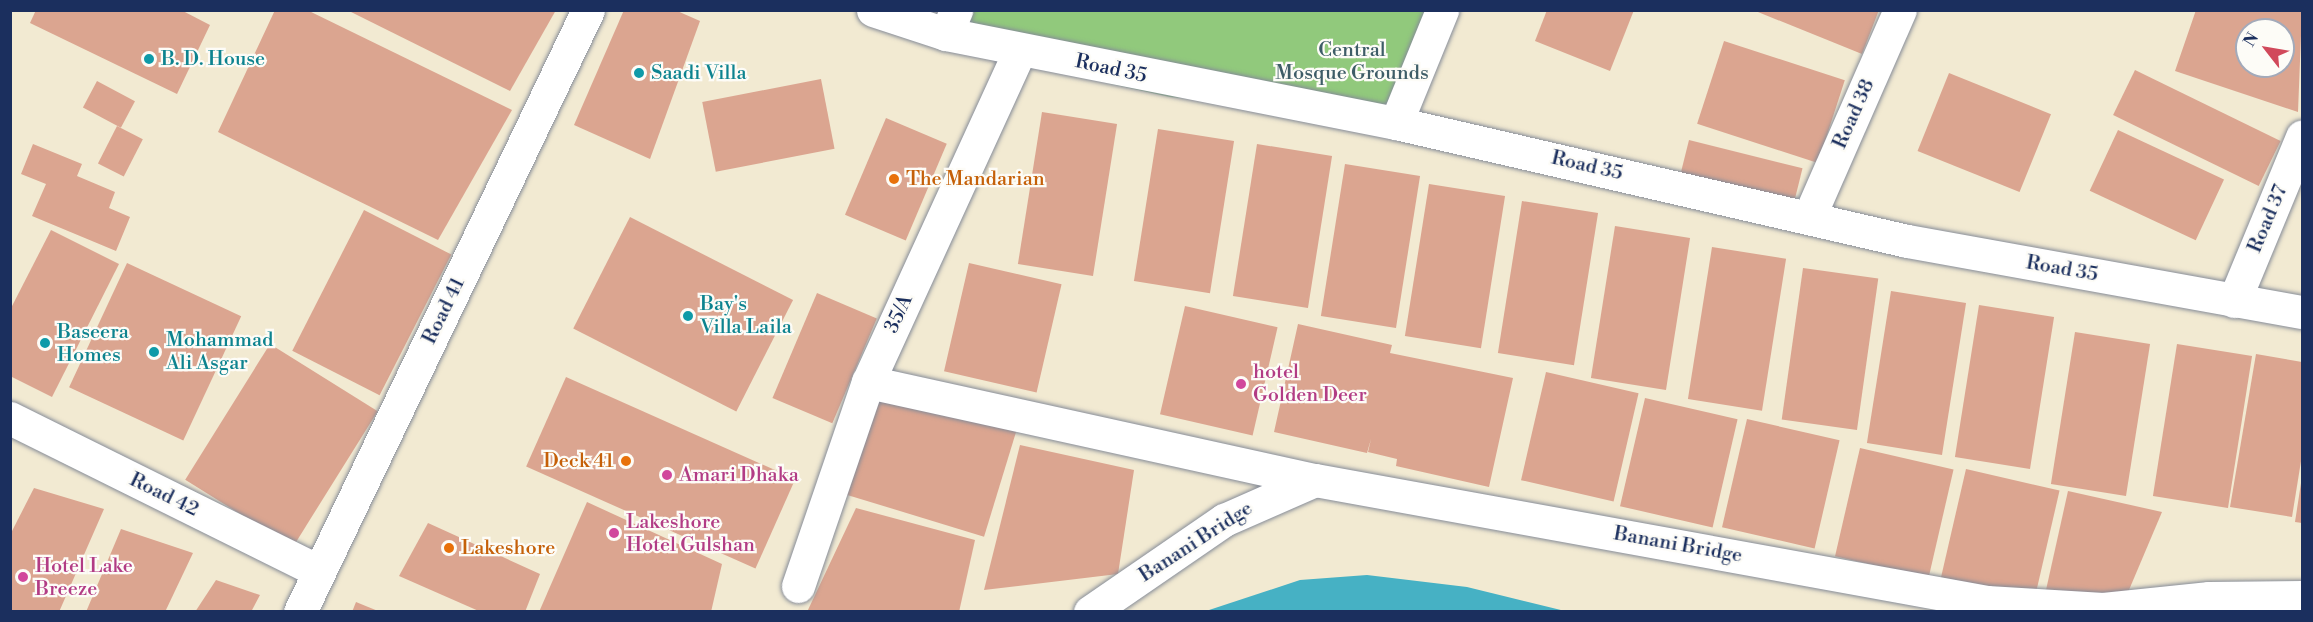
<!DOCTYPE html>
<style>
body{margin:0}
#map{position:relative;width:2313px;height:622px;overflow:hidden;background:#f2ead2;font-family:"Libre Bodoni",serif}
div>[style]{position:absolute}
[style*='--x']{left:calc(var(--x)*1px);top:calc(var(--y)*1px);width:calc(var(--w)*1px);rotate:calc(var(--a)*1deg)}
.green>*{inset:0;background:#91c97c}
.water>*{inset:0;background:#46b1c4}
.building>*{inset:0;background:#dba590;transform-origin:0 0}
.roads{filter:drop-shadow(0 0 2px #868c98) drop-shadow(0 0 2px #868c98)}
.minor>*{height:33px;margin:-16.5px;padding:0 16.5px;transform-origin:16.5px;border-radius:16.5px;background:#fff}
.major>*{height:33px;margin:-16.5px;padding:0 16.5px;transform-origin:16.5px;border-radius:16.5px;background:#fff}
.dots>*{width:16px;height:16px;translate:-50% -50%;box-sizing:border-box;border:3px solid #fdfcf7;border-radius:50%}
span{translate:-50% -50%;white-space:nowrap;text-align:center;line-height:1.15;-webkit-text-stroke:4.5px #fdfcf7;paint-order:stroke}
.park-label{font-size:20px;color:#3e5d67}
.culture-label{font-size:20px;color:#0d838f}
.left{translate:0 -50%;text-align:left}
.street-label{font-size:20px;color:#1b2f5e}
.food-label{font-size:20px;color:#c56008}
.right{translate:-100% -50%;text-align:right}
.hotel-label{font-size:20px;color:#b23c85}
.frame{position:absolute;inset:0;border:12px solid #1b2f5e;pointer-events:none}
.north{position:absolute;left:2235px;top:18px;width:60px;height:60px;box-sizing:border-box;background:#fdfcf7;border:2px solid #a3aaba;border-radius:50%;rotate:301deg;font-size:16px;font-weight:700;line-height:24px;text-align:center;color:#1b2f5e}
.north::after{content:'';display:block;margin:auto;width:21px;height:27px;background:#d1495b;clip-path:polygon(50% 0,100% 100%,50% 72%,0 100%)}
</style>
<div id="map">
<div class="green">
<i style="clip-path:polygon(963px 11px,1430px 11px,1385px 114px,1170px 97px,949px 48px)"></i>
</div>
<div class="water">
<i style="clip-path:polygon(1367px 575px,1467px 587px,1565px 611px,1206px 611px,1300px 580px)"></i>
</div>
<div class="building">
<i style="clip-path:polygon(36px 10px,181px 10px,210px 25px,177px 94px,30px 23px)"></i>
<i style="clip-path:polygon(275px 10px,307px 10px,512px 110px,438px 240px,218px 132px)"></i>
<i style="clip-path:polygon(347px 10px,556px 10px,510px 91px)"></i>
<i style="clip-path:polygon(624px 10px,675px 10px,700px 21px,650px 159px,574px 125px)"></i>
<i style="clip-path:polygon(1547px 10px,1634px 10px,1610px 71px,1535px 41px)"></i>
<i style="clip-path:polygon(1753px 10px,1879px 10px,1862px 54px)"></i>
<i style="clip-path:polygon(evenodd,2196px 10px,2302px 10px,2298px 112px,2175px 71px,2196px 10px,2247px 30px,2283px 30px,2283px 66px,2247px 66px,2247px 30px)"></i>
<i style="left:1724px;top:41px;width:127px;height:87px;rotate:18deg"></i>
<i style="left:2135px;top:70px;width:162px;height:50px;rotate:26deg"></i>
<i style="left:1949px;top:73px;width:110px;height:84px;rotate:22deg"></i>
<i style="left:821px;top:79px;width:71px;height:121px;rotate:79deg"></i>
<i style="left:97px;top:81px;width:43px;height:30px;rotate:28deg"></i>
<i style="left:1042px;top:112px;width:76px;height:154px;rotate:9deg"></i>
<i style="left:886px;top:118px;width:66px;height:105px;rotate:23deg"></i>
<i style="left:117px;top:126px;width:29px;height:42px;rotate:27deg"></i>
<i style="left:1158px;top:129px;width:77px;height:154px;rotate:9deg"></i>
<i style="left:2118px;top:130px;width:117px;height:67px;rotate:25deg"></i>
<i style="left:1689px;top:140px;width:117px;height:36px;rotate:14deg"></i>
<i style="clip-path:polygon(33px 144px,82px 164px,77px 176px,115px 192px,109px 208px,130px 217px,116px 251px,32px 216px,46px 184px,21px 174px)"></i>
<i style="left:1257px;top:144px;width:76px;height:154px;rotate:9deg"></i>
<i style="left:1345px;top:164px;width:76px;height:154px;rotate:9deg"></i>
<i style="left:1429px;top:184px;width:77px;height:154px;rotate:9deg"></i>
<i style="left:1522px;top:201px;width:77px;height:154px;rotate:9deg"></i>
<i style="left:364px;top:210px;width:98px;height:158px;rotate:27deg"></i>
<i style="left:630px;top:217px;width:183px;height:125px;rotate:27deg"></i>
<i style="left:1615px;top:226px;width:76px;height:154px;rotate:9deg"></i>
<i style="clip-path:polygon(51px 230px,119px 264px,52px 397px,10px 376px,10px 310px)"></i>
<i style="left:1712px;top:247px;width:75px;height:154px;rotate:9deg"></i>
<i style="left:127px;top:263px;width:126px;height:137px;rotate:25deg"></i>
<i style="left:969px;top:263px;width:95px;height:111px;rotate:13deg"></i>
<i style="left:1803px;top:268px;width:76px;height:153px;rotate:8deg"></i>
<i style="left:1891px;top:291px;width:76px;height:154px;rotate:9deg"></i>
<i style="left:817px;top:293px;width:65px;height:114px;rotate:23deg"></i>
<i style="left:1979px;top:305px;width:76px;height:154px;rotate:9deg"></i>
<i style="left:1185px;top:306px;width:95px;height:111px;rotate:13deg"></i>
<i style="clip-path:polygon(1298px 324px,1392px 345px,1390px 353px,1513px 378px,1489px 487px,1396px 466px,1397px 459px,1368px 452px,1371px 439px,1367px 453px,1274px 432px)"></i>
<i style="left:2075px;top:332px;width:76px;height:154px;rotate:9deg"></i>
<i style="left:270px;top:344px;width:127px;height:160px;rotate:32deg"></i>
<i style="left:2177px;top:344px;width:76px;height:154px;rotate:9deg"></i>
<i style="clip-path:polygon(2256px 354px,2302px 362px,2302px 455px,2292px 517px,2230px 507px)"></i>
<i style="left:1546px;top:372px;width:95px;height:111px;rotate:13deg"></i>
<i style="left:566px;top:377px;width:251px;height:98px;rotate:24deg"></i>
<i style="left:874px;top:387px;width:149px;height:111px;rotate:17deg"></i>
<i style="left:1645px;top:398px;width:95px;height:111px;rotate:13deg"></i>
<i style="left:1747px;top:419px;width:95px;height:111px;rotate:13deg"></i>
<i style="clip-path:polygon(1020px 445px,1134px 470px,1118px 574px,984px 590px)"></i>
<i style="left:1860px;top:448px;width:96px;height:111px;rotate:13deg"></i>
<i style="left:1966px;top:469px;width:96px;height:111px;rotate:13deg"></i>
<i style="clip-path:polygon(2301px 483px,2302px 483px,2302px 523px,2295px 522px)"></i>
<i style="clip-path:polygon(34px 488px,104px 509px,59px 612px,10px 612px,10px 535px)"></i>
<i style="clip-path:polygon(2068px 491px,2162px 512px,2126px 597px,2044px 599px)"></i>
<i style="clip-path:polygon(587px 502px,722px 564px,711px 612px,539px 612px)"></i>
<i style="clip-path:polygon(856px 508px,975px 540px,959px 612px,807px 612px)"></i>
<i style="clip-path:polygon(428px 523px,540px 574px,525px 612px,481px 612px,399px 576px)"></i>
<i style="clip-path:polygon(121px 529px,193px 553px,165px 612px,86px 612px)"></i>
<i style="clip-path:polygon(216px 580px,260px 595px,251px 612px,195px 612px)"></i>
<i style="clip-path:polygon(356px 602px,378px 611px,378px 612px,352px 612px)"></i>
</div>
<div class="roads">
<div class="minor">
<i style="--x:946;--y:34;--w:26;--a:-67"></i>
<i style="--x:1396;--y:123;--w:122;--a:-67.8"></i>
<i style="--x:1809;--y:217;--w:226;--a:-66.3"></i>
<i style="--x:2234;--y:301;--w:178;--a:-67.5"></i>
<i style="--x:868;--y:382;--w:458;--a:12.4"></i>
<i style="--x:10;--y:418;--w:344;--a:26.4"></i>
<i style="--x:798;--y:586;--w:216;--a:-71.1"></i>
<i style="--x:868;--y:382;--w:365;--a:-65.4"></i>
</div>
<div class="major">
<i style="--x:873;--y:10;--w:77;--a:18.2"></i>
<i style="--x:946;--y:34;--w:459;--a:11.2"></i>
<i style="--x:1396;--y:123;--w:524;--a:13"></i>
<i style="--x:1907;--y:241;--w:401;--a:10.2"></i>
<i style="--x:300;--y:612;--w:667;--a:-64.43"></i>
<i style="--x:1090;--y:612;--w:163;--a:-34.5"></i>
<i style="--x:1224;--y:520;--w:99;--a:-23.7"></i>
<i style="--x:1315;--y:480;--w:683;--a:10.29"></i>
<i style="--x:1987;--y:602;--w:116;--a:3.5"></i>
<i style="--x:2103;--y:609;--w:107;--a:-5.9"></i>
<i style="--x:2209;--y:598;--w:93;--a:-0.6"></i>
</div>
</div>
<div class="dots">
<i style="left:149px;top:59px;background:#0f9aa8"></i>
<i style="left:639px;top:73px;background:#0f9aa8"></i>
<i style="left:894px;top:179px;background:#e8710a"></i>
<i style="left:688px;top:316px;background:#0f9aa8"></i>
<i style="left:45px;top:343px;background:#0f9aa8"></i>
<i style="left:154px;top:352px;background:#0f9aa8"></i>
<i style="left:1241px;top:384px;background:#d1479c"></i>
<i style="left:626px;top:461px;background:#e8710a"></i>
<i style="left:667px;top:475px;background:#d1479c"></i>
<i style="left:614px;top:533px;background:#d1479c"></i>
<i style="left:449px;top:548px;background:#e8710a"></i>
<i style="left:23px;top:577px;background:#d1479c"></i>
</div>
<div class="park-label">
<span style="left:1352px;top:62px">Central<br>Mosque Grounds</span>
</div>
<div class="culture-label">
<span class="left" style="left:161px;top:59px">B. D. House</span>
<span class="left" style="left:651px;top:73px">Saadi Villa</span>
<span class="left" style="left:700px;top:316px">Bay's<br>Villa Laila</span>
<span class="left" style="left:57px;top:344px">Baseera<br>Homes</span>
<span class="left" style="left:166px;top:352px">Mohammad<br>Ali Asgar</span>
</div>
<div class="street-label">
<span style="left:1111px;top:69px;rotate:12deg">Road 35</span>
<span style="left:1854px;top:114px;rotate:-66deg">Road 38</span>
<span style="left:1587px;top:166px;rotate:13deg">Road 35</span>
<span style="left:2268px;top:219px;rotate:-67deg">Road 37</span>
<span style="left:2062px;top:269px;rotate:10deg">Road 35</span>
<span style="left:444px;top:311px;rotate:-64deg">Road 41</span>
<span style="left:899px;top:314px;rotate:-65deg">35/A</span>
<span style="left:164px;top:495px;rotate:26deg">Road 42</span>
<span style="left:1196px;top:542px;rotate:-33deg">Banani Bridge</span>
<span style="left:1678px;top:545px;rotate:10deg">Banani Bridge</span>
</div>
<div class="food-label">
<span class="left" style="left:906px;top:179px">The Mandarian</span>
<span class="right" style="left:614px;top:461px">Deck 41</span>
<span class="left" style="left:461px;top:548px">Lakeshore</span>
</div>
<div class="hotel-label">
<span class="left" style="left:1253px;top:384px">hotel<br>Golden Deer</span>
<span class="left" style="left:679px;top:475px">Amari Dhaka</span>
<span class="left" style="left:626px;top:534px">Lakeshore<br>Hotel Gulshan</span>
<span class="left" style="left:35px;top:578px">Hotel Lake<br>Breeze</span>
</div>
<div class="frame"></div>
<div class="north">N</div>
</div>
